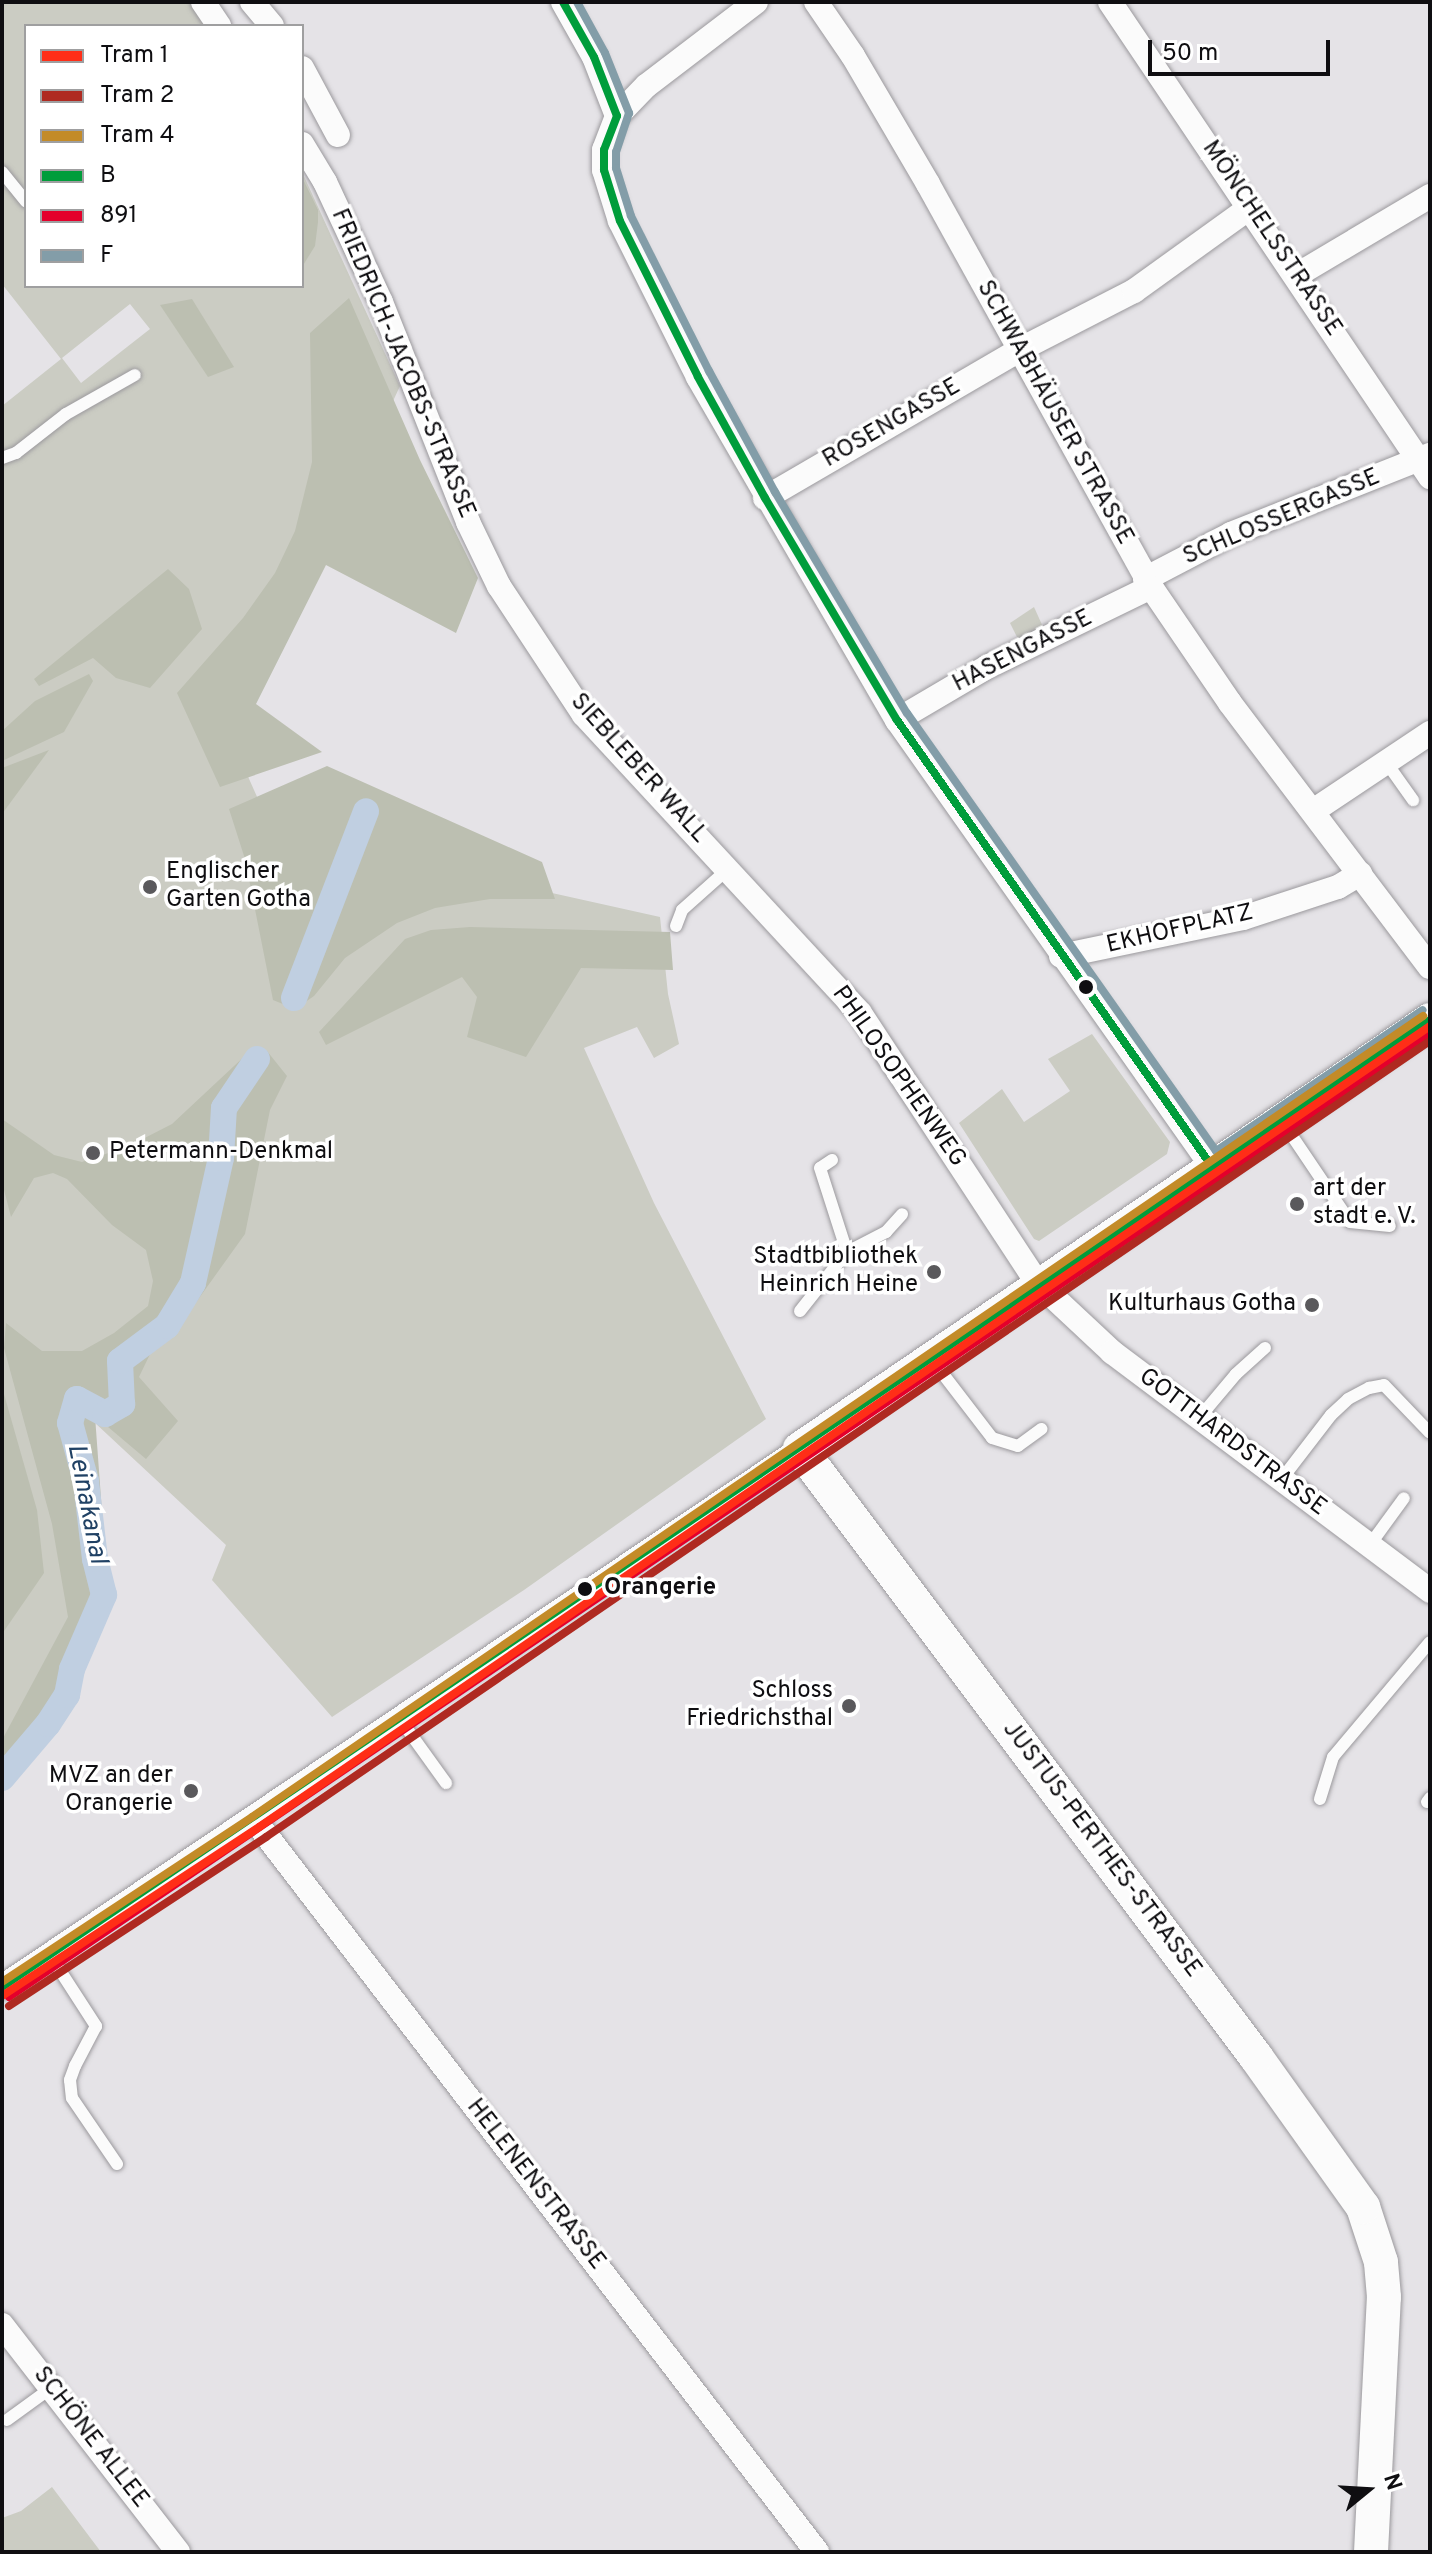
<!DOCTYPE html>
<meta charset="utf-8">
<style>
body{margin:0}
#map{position:relative;width:1432px;height:2554px;overflow:hidden;background:#e5e3e7;font-family:Overpass,sans-serif}
div>[style]{position:absolute}
[style*='--x']{left:calc(var(--x)*1px);top:calc(var(--y)*1px);width:calc(var(--w)*1px);rotate:calc(var(--a)*1deg)}
.green>*{inset:0;background:#cbccc3}
.forest>*{inset:0;background:#bcbfb1}
.canal>*{height:26px;margin:-13px;padding:0 13px;transform-origin:13px;border-radius:13px;background:#c0cfe1}
.roads{filter:drop-shadow(0 0 2px #9b999d) drop-shadow(0 0 2px #9b999d)}
.lane>*{height:12px;margin:-6px;padding:0 6px;transform-origin:6px;border-radius:6px;background:#fbfbfb}
.street>*{height:24px;margin:-12px;padding:0 12px;transform-origin:12px;border-radius:12px;background:#fbfbfb}
.secondary>*{height:34px;margin:-17px;padding:0 17px;transform-origin:17px;border-radius:17px;background:#fbfbfb}
.bus-1>*{height:8px;margin:-4px;padding:0 4px;transform-origin:4px;border-radius:4px;background:#009d3b}
.bus-2>*{height:8px;margin:-4px;padding:0 4px;transform-origin:4px;border-radius:4px;background:#e4002b}
.bus-3>*{height:8px;margin:-4px;padding:0 4px;transform-origin:4px;border-radius:4px;background:#839da8}
.tram-1>*{height:8px;margin:-4px;padding:0 4px;transform-origin:4px;border-radius:4px;background:#ff2e17}
.tram-2>*{height:8px;margin:-4px;padding:0 4px;transform-origin:4px;border-radius:4px;background:#af2a21}
.tram-3>*{height:8px;margin:-4px;padding:0 4px;transform-origin:4px;border-radius:4px;background:#c38b28}
.dots>*{width:22px;height:22px;translate:-50% -50%;box-sizing:border-box;border:4px solid #fff;border-radius:50%}
span{translate:-50% -50%;white-space:nowrap;text-align:center;line-height:1.15;-webkit-text-stroke:7px #fff;paint-order:stroke}
.street-label{font-size:24px;color:#0f0e11}
.poi-label{font-size:24px;color:#0f0e11}
.left{translate:0 -50%;text-align:left}
.right{translate:-100% -50%;text-align:right}
.stop-label{font-size:24px;color:#0f0e11;font-weight:700}
.water-label{font-size:26px;color:#204164;font-style:italic}
.frame{position:absolute;inset:0;border:4px solid #0f0e11;pointer-events:none}
.legend{position:absolute;left:24px;top:24px;width:280px;height:264px;box-sizing:border-box;background:#fff;border:2px solid #9f9fa0;margin:0;padding:10px 14px;list-style:none;font-size:24px;color:#0f0e11}
.legend li{display:flex;align-items:center;gap:16px;height:40px}
.legend b{width:40px;border:2px solid #9f9fa0}
.north{position:absolute;left:1328px;top:2450px;width:80px;height:80px;-webkit-text-stroke:6px #fff;paint-order:stroke;rotate:72deg;font-size:22px;font-weight:700;line-height:32px;text-align:center;color:#0f0e11}
.north::after{content:'';display:block;margin:auto;width:28px;height:36px;background:#0f0e11;clip-path:polygon(50% 0,100% 100%,50% 72%,0 100%)}
.scale{position:absolute;left:1148px;top:40px;width:182px;height:36px;box-sizing:border-box;border:4px solid #0f0e11;border-top:0;padding-left:10px;font-size:24px;line-height:28px;white-space:nowrap;color:#0f0e11;-webkit-text-stroke:6px #fff;paint-order:stroke}
</style>
<div id="map">
<div class="green">
<i style="clip-path:polygon(evenodd,2px 2px,189px 2px,206px 26px,26px 26px,26px 286px,302px 286px,302px 172px,400px 386px,234px 745px,321px 941px,438px 881px,552px 893px,660px 917px,668px 994px,679px 1044px,654px 1058px,637px 1027px,584px 1048px,654px 1203px,766px 1419px,524px 1590px,332px 1717px,212px 1580px,226px 1545px,94px 1422px,109px 1594px,75px 1694px,2px 1782px,2px 406px,61px 359px,2px 284px,2px 2px,130px 304px,150px 329px,81px 383px,62px 358px,130px 304px)"></i>
<i style="clip-path:polygon(1034px 607px,1043px 627px,1019px 641px,1010px 623px)"></i>
<i style="clip-path:polygon(1092px 1034px,1170px 1142px,1167px 1154px,1039px 1241px,1034px 1239px,959px 1123px,1002px 1089px,1024px 1122px,1070px 1091px,1048px 1059px)"></i>
<i style="clip-path:polygon(52px 2487px,101px 2552px,2px 2552px,2px 2518px,21px 2511px)"></i>
</div>
<div class="forest">
<i style="clip-path:polygon(302px 177px,318px 210px,318px 222px,315px 246px,302px 267px)"></i>
<i style="clip-path:polygon(349px 298px,420px 460px,478px 578px,456px 633px,326px 565px,256px 704px,322px 752px,220px 787px,177px 693px,243px 618px,275px 573px,295px 531px,312px 462px,310px 333px)"></i>
<i style="clip-path:polygon(192px 299px,234px 367px,208px 377px,160px 305px)"></i>
<i style="clip-path:polygon(168px 569px,189px 589px,202px 629px,150px 688px,116px 678px,93px 658px,39px 686px,34px 679px)"></i>
<i style="clip-path:polygon(89px 674px,93px 681px,64px 732px,2px 761px,2px 731px,35px 701px)"></i>
<i style="clip-path:polygon(49px 750px,2px 814px,2px 768px)"></i>
<i style="clip-path:polygon(327px 766px,542px 862px,555px 899px,490px 899px,435px 908px,397px 923px,345px 958px,314px 996px,295px 1009px,273px 1000px,245px 859px,229px 809px)"></i>
<i style="clip-path:polygon(470px 927px,670px 932px,673px 970px,581px 968px,526px 1057px,467px 1037px,477px 997px,462px 977px,326px 1045px,319px 1032px,405px 939px,431px 930px)"></i>
<i style="clip-path:polygon(267px 1051px,287px 1076px,270px 1110px,245px 1234px,174px 1333px,152px 1350px,139px 1377px,178px 1421px,146px 1459px,95px 1416px,108px 1594px,74px 1694px,2px 1781px,2px 1740px,68px 1617px,52px 1524px,4px 1348px,6px 1323px,42px 1351px,82px 1351px,114px 1333px,148px 1306px,153px 1281px,146px 1250px,112px 1225px,67px 1179px,53px 1173px,34px 1178px,11px 1217px,2px 1182px,2px 1119px,54px 1155px,82px 1162px,129px 1146px,172px 1124px,249px 1052px)"></i>
<i style="clip-path:polygon(2px 1387px,37px 1510px,44px 1573px,2px 1634px)"></i>
</div>
<div class="canal">
<i style="--x:294;--y:998;--w:200;--a:-68.9"></i>
<i style="--x:2;--y:1778;--w:71;--a:-49.6"></i>
<i style="--x:48;--y:1724;--w:35;--a:-57"></i>
<i style="--x:67;--y:1695;--w:26;--a:-79"></i>
<i style="--x:72;--y:1669;--w:81;--a:-66.6"></i>
<i style="--x:104;--y:1595;--w:37;--a:-104"></i>
<i style="--x:95;--y:1559;--w:79;--a:-96.6"></i>
<i style="--x:86;--y:1481;--w:60;--a:-105.4"></i>
<i style="--x:70;--y:1423;--w:25;--a:-74"></i>
<i style="--x:77;--y:1399;--w:32;--a:28"></i>
<i style="--x:105;--y:1414;--w:20;--a:-30"></i>
<i style="--x:122;--y:1404;--w:43;--a:-92.7"></i>
<i style="--x:120;--y:1361;--w:59;--a:-36.7"></i>
<i style="--x:167;--y:1326;--w:50;--a:-58.8"></i>
<i style="--x:193;--y:1283;--w:128;--a:-77.4"></i>
<i style="--x:221;--y:1158;--w:50;--a:-86.6"></i>
<i style="--x:224;--y:1108;--w:59;--a:-56"></i>
</div>
<div class="roads">
<div class="lane">
<i style="--x:2;--y:172;--w:38;--a:51"></i>
<i style="--x:2;--y:458;--w:15;--a:-20"></i>
<i style="--x:16;--y:453;--w:63;--a:-38"></i>
<i style="--x:66;--y:414;--w:79;--a:-29.5"></i>
<i style="--x:1386;--y:762;--w:47;--a:54.6"></i>
<i style="--x:676;--y:926;--w:17;--a:-69"></i>
<i style="--x:682;--y:910;--w:62;--a:-41.7"></i>
<i style="--x:1284;--y:1124;--w:118;--a:56"></i>
<i style="--x:1350;--y:1222;--w:40;--a:5.7"></i>
<i style="--x:832;--y:1160;--w:14;--a:146"></i>
<i style="--x:820;--y:1168;--w:88;--a:72.2"></i>
<i style="--x:800;--y:1311;--w:75;--a:-51.5"></i>
<i style="--x:847;--y:1252;--w:44;--a:-27.1"></i>
<i style="--x:886;--y:1232;--w:24;--a:-48"></i>
<i style="--x:933;--y:1361;--w:97;--a:52.5"></i>
<i style="--x:992;--y:1438;--w:27;--a:17"></i>
<i style="--x:1018;--y:1446;--w:29;--a:-36"></i>
<i style="--x:1199;--y:1418;--w:57;--a:-49.9"></i>
<i style="--x:1236;--y:1374;--w:39;--a:-42"></i>
<i style="--x:1281;--y:1480;--w:82;--a:-52.4"></i>
<i style="--x:1331;--y:1415;--w:23;--a:-43"></i>
<i style="--x:1348;--y:1399;--w:24;--a:-28"></i>
<i style="--x:1369;--y:1388;--w:15;--a:-11"></i>
<i style="--x:1384;--y:1385;--w:66;--a:46.2"></i>
<i style="--x:1369;--y:1546;--w:59;--a:-53.9"></i>
<i style="--x:400;--y:1719;--w:79;--a:54.3"></i>
<i style="--x:1320;--y:1799;--w:44;--a:-72.8"></i>
<i style="--x:1333;--y:1757;--w:150;--a:-49.9"></i>
<i style="--x:1427;--y:1802;--w:5;--a:-53"></i>
<i style="--x:50;--y:1955;--w:85;--a:57.1"></i>
<i style="--x:96;--y:2026;--w:45;--a:117.7"></i>
<i style="--x:75;--y:2066;--w:15;--a:110"></i>
<i style="--x:70;--y:2080;--w:18;--a:84"></i>
<i style="--x:72;--y:2098;--w:80;--a:55.7"></i>
<i style="--x:7;--y:2420;--w:54;--a:-36"></i>
</div>
<div class="street">
<i style="--x:203;--y:2;--w:29;--a:56"></i>
<i style="--x:252;--y:2;--w:31;--a:50"></i>
<i style="--x:563;--y:2;--w:63;--a:60.6"></i>
<i style="--x:594;--y:57;--w:63;--a:68.7"></i>
<i style="--x:756;--y:2;--w:138;--a:142.6"></i>
<i style="--x:646;--y:86;--w:42;--a:134"></i>
<i style="--x:617;--y:116;--w:36;--a:111"></i>
<i style="--x:604;--y:150;--w:20;--a:90"></i>
<i style="--x:604;--y:170;--w:53;--a:72.6"></i>
<i style="--x:620;--y:221;--w:174;--a:63.4"></i>
<i style="--x:698;--y:377;--w:397;--a:59.9"></i>
<i style="--x:897;--y:720;--w:548;--a:54.8"></i>
<i style="--x:816;--y:2;--w:65;--a:55.6"></i>
<i style="--x:853;--y:56;--w:148;--a:59.6"></i>
<i style="--x:928;--y:184;--w:461;--a:61"></i>
<i style="--x:1151;--y:587;--w:140;--a:55.7"></i>
<i style="--x:1230;--y:703;--w:331;--a:52.9"></i>
<i style="--x:1110;--y:2;--w:573;--a:56.03"></i>
<i style="--x:302;--y:68;--w:76;--a:61.8"></i>
<i style="--x:302;--y:144;--w:44;--a:58.8"></i>
<i style="--x:325;--y:182;--w:132;--a:65"></i>
<i style="--x:381;--y:302;--w:237;--a:68.4"></i>
<i style="--x:468;--y:522;--w:71;--a:64.2"></i>
<i style="--x:499;--y:586;--w:154;--a:56.6"></i>
<i style="--x:584;--y:715;--w:406;--a:47.2"></i>
<i style="--x:860;--y:1013;--w:322;--a:56.7"></i>
<i style="--x:1037;--y:1282;--w:103;--a:43"></i>
<i style="--x:1112;--y:1352;--w:398;--a:36.9"></i>
<i style="--x:1297;--y:275;--w:155;--a:-30.7"></i>
<i style="--x:765;--y:498;--w:294;--a:-30.2"></i>
<i style="--x:1019;--y:350;--w:129;--a:-27.2"></i>
<i style="--x:1134;--y:291;--w:142;--a:-35.8"></i>
<i style="--x:1145;--y:579;--w:97;--a:-27.6"></i>
<i style="--x:1231;--y:534;--w:214;--a:-21.7"></i>
<i style="--x:897;--y:720;--w:104;--a:-30.5"></i>
<i style="--x:987;--y:667;--w:182;--a:-26"></i>
<i style="--x:1313;--y:811;--w:141;--a:-33.7"></i>
<i style="--x:1061;--y:956;--w:186;--a:-11.8"></i>
<i style="--x:1243;--y:918;--w:100;--a:-18.1"></i>
<i style="--x:1338;--y:887;--w:26;--a:-31"></i>
<i style="--x:253;--y:1818;--w:926;--a:52.46"></i>
<i style="--x:2;--y:1987;--w:962;--a:-33.99"></i>
<i style="--x:2;--y:2325;--w:287;--a:52.2"></i>
</div>
<div class="secondary">
<i style="--x:1371;--y:2552;--w:255;--a:-87.1"></i>
<i style="--x:1384;--y:2297;--w:35;--a:-95"></i>
<i style="--x:1381;--y:2262;--w:58;--a:-108.1"></i>
<i style="--x:1363;--y:2207;--w:184;--a:-125.5"></i>
<i style="--x:1256;--y:2057;--w:760;--a:-126.87"></i>
<i style="--x:800;--y:1449;--w:762;--a:-34.25"></i>
</div>
</div>
<div class="bus-1">
<i style="--x:563;--y:2;--w:63;--a:60.6"></i>
<i style="--x:594;--y:57;--w:63;--a:68.7"></i>
<i style="--x:617;--y:116;--w:36;--a:111"></i>
<i style="--x:604;--y:150;--w:20;--a:90"></i>
<i style="--x:604;--y:170;--w:53;--a:72.6"></i>
<i style="--x:620;--y:221;--w:174;--a:63.4"></i>
<i style="--x:698;--y:377;--w:138;--a:61"></i>
<i style="--x:765;--y:498;--w:258;--a:59.3"></i>
<i style="--x:897;--y:720;--w:548;--a:54.8"></i>
<i style="--x:2;--y:1987;--w:1725;--a:-34.1"></i>
</div>
<div class="bus-2">
<i style="--x:9;--y:1997;--w:1717;--a:-34.13"></i>
</div>
<div class="bus-3">
<i style="--x:577;--y:2;--w:58;--a:61.2"></i>
<i style="--x:605;--y:53;--w:65;--a:68.2"></i>
<i style="--x:629;--y:113;--w:41;--a:108.4"></i>
<i style="--x:616;--y:152;--w:16;--a:90"></i>
<i style="--x:616;--y:168;--w:50;--a:72.6"></i>
<i style="--x:631;--y:216;--w:174;--a:63.3"></i>
<i style="--x:709;--y:371;--w:138;--a:61.4"></i>
<i style="--x:775;--y:492;--w:257;--a:59.2"></i>
<i style="--x:907;--y:713;--w:536;--a:54.8"></i>
<i style="--x:1216;--y:1151;--w:250;--a:-34.3"></i>
</div>
<div class="tram-1">
<i style="--x:2;--y:1996;--w:308;--a:-33.3"></i>
<i style="--x:259;--y:1827;--w:1419;--a:-34.37"></i>
</div>
<div class="tram-2">
<i style="--x:9;--y:2006;--w:308;--a:-33.3"></i>
<i style="--x:266;--y:1837;--w:1410;--a:-34.37"></i>
</div>
<div class="tram-3">
<i style="--x:2;--y:1982;--w:300;--a:-33.4"></i>
<i style="--x:252;--y:1817;--w:1419;--a:-34.37"></i>
</div>
<div class="dots">
<i style="left:150px;top:887px;background:#5a595c"></i>
<i style="left:1086px;top:987px;background:#0f0e11"></i>
<i style="left:93px;top:1153px;background:#5a595c"></i>
<i style="left:1297px;top:1204px;background:#5a595c"></i>
<i style="left:934px;top:1272px;background:#5a595c"></i>
<i style="left:1312px;top:1305px;background:#5a595c"></i>
<i style="left:585px;top:1589px;background:#0f0e11"></i>
<i style="left:849px;top:1706px;background:#5a595c"></i>
<i style="left:191px;top:1791px;background:#5a595c"></i>
</div>
<div class="street-label">
<span style="left:1271px;top:239px;rotate:56deg">MÖNCHELSSTRASSE</span>
<span style="left:402px;top:364px;rotate:67deg">FRIEDRICH-JACOBS-STRASSE</span>
<span style="left:1054px;top:413px;rotate:61deg">SCHWABHÄUSER STRASSE</span>
<span style="left:892px;top:424px;rotate:-30deg">ROSENGASSE</span>
<span style="left:1282px;top:518px;rotate:-23deg">SCHLOSSERGASSE</span>
<span style="left:1023px;top:652px;rotate:-27deg">HASENGASSE</span>
<span style="left:638px;top:769px;rotate:48deg">SIEBLEBER WALL</span>
<span style="left:1180px;top:930px;rotate:-13deg">EKHOFPLATZ</span>
<span style="left:898px;top:1077px;rotate:55deg">PHILOSOPHENWEG</span>
<span style="left:1232px;top:1443px;rotate:37deg">GOTTHARDSTRASSE</span>
<span style="left:1101px;top:1850px;rotate:53deg">JUSTUS-PERTHES-STRASSE</span>
<span style="left:535px;top:2185px;rotate:52deg">HELENENSTRASSE</span>
<span style="left:90px;top:2438px;rotate:52deg">SCHÖNE ALLEE</span>
</div>
<div class="poi-label">
<span class="left" style="left:166px;top:887px">Englischer<br>Garten Gotha</span>
<span class="left" style="left:109px;top:1153px">Petermann-Denkmal</span>
<span class="left" style="left:1313px;top:1204px">art der<br>stadt e. V.</span>
<span class="right" style="left:918px;top:1272px">Stadtbibliothek<br>Heinrich Heine</span>
<span class="right" style="left:1296px;top:1305px">Kulturhaus Gotha</span>
<span class="right" style="left:833px;top:1706px">Schloss<br>Friedrichsthal</span>
<span class="right" style="left:173px;top:1791px">MVZ an der<br>Orangerie</span>
</div>
<div class="stop-label">
<span class="left" style="left:604px;top:1589px">Orangerie</span>
</div>
<div class="water-label">
<span style="left:86px;top:1504px;rotate:79deg">Leinakanal</span>
</div>
<div class="frame"></div>
<ul class="legend">
<li><b style="height:10px;background:#ff2e17"></b>Tram 1</li>
<li><b style="height:10px;background:#af2a21"></b>Tram 2</li>
<li><b style="height:10px;background:#c38b28"></b>Tram 4</li>
<li><b style="height:10px;background:#009d3b"></b>B</li>
<li><b style="height:10px;background:#e4002b"></b>891</li>
<li><b style="height:10px;background:#839da8"></b>F</li>
</ul>
<div class="north">N</div>
<div class="scale">50 m</div>
</div>
